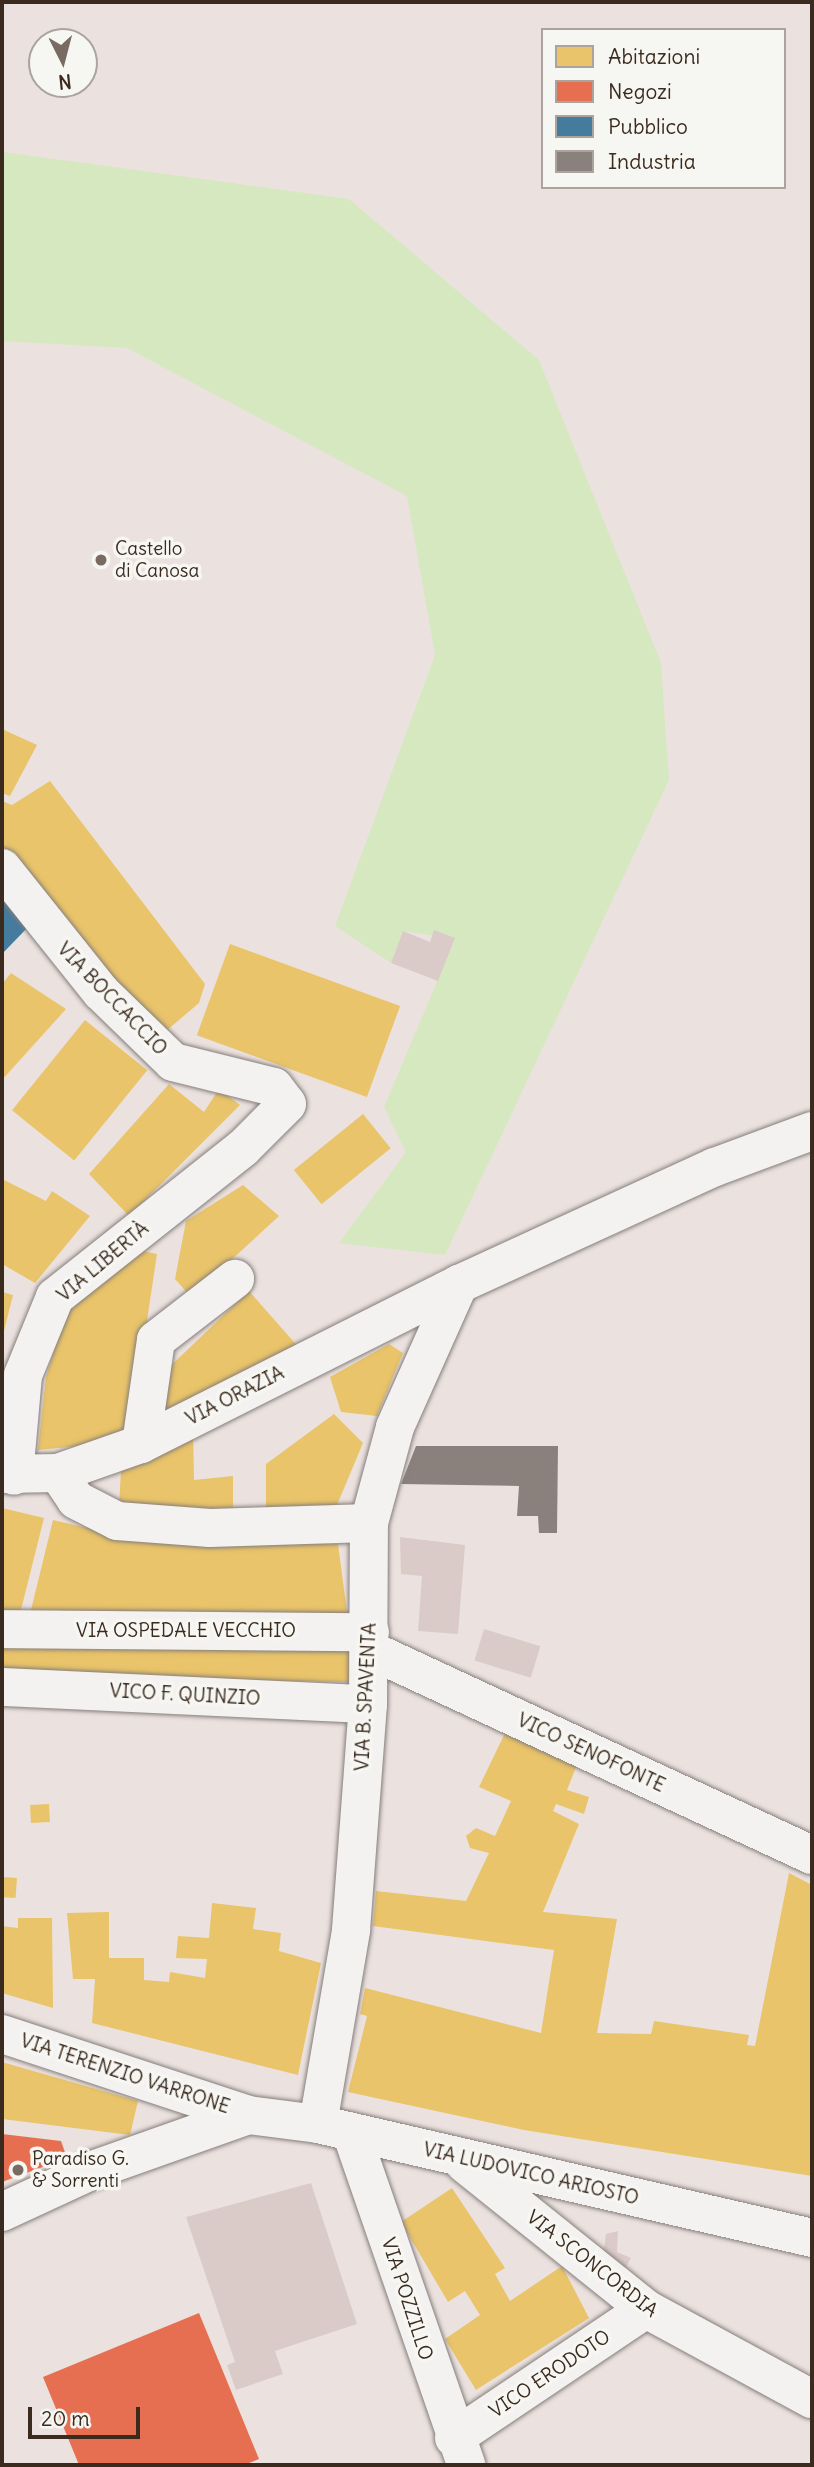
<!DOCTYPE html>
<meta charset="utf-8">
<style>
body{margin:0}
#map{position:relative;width:814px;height:2467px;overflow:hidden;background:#ebe2df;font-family:Delius,sans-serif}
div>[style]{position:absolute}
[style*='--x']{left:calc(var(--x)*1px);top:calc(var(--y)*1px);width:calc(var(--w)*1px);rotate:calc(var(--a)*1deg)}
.green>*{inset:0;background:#d6e8c0}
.homes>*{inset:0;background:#e9c46a;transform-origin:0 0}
.shops>*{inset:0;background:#e76f51}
.public>*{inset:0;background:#457b9d}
.industry>*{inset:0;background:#8a817c}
.building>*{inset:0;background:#dbcbc8;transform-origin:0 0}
.roads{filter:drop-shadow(0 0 2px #857e7a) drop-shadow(0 0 2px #857e7a)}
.minor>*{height:38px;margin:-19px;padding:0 19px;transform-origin:19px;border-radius:19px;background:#f4f2f0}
.dots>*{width:19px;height:19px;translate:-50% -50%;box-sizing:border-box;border:4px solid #f6f6f2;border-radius:50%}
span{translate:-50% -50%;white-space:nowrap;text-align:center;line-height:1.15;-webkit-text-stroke:7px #f6f6f2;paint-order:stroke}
.poi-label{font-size:19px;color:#3b2a1e}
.left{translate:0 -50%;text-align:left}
.street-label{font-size:19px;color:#3b2a1e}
.frame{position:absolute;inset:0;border:4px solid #3b2a1e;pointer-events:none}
.legend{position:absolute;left:541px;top:28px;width:245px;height:161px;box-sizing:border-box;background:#f6f6f2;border:2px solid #aba49d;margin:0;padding:9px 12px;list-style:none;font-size:21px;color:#3b2a1e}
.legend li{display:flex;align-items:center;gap:14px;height:35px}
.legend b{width:35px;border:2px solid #aba49d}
.north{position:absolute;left:28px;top:28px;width:70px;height:70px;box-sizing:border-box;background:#f6f6f2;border:2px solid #aba49d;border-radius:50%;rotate:174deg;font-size:19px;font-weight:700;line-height:28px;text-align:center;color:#3b2a1e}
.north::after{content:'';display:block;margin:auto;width:24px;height:32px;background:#796a62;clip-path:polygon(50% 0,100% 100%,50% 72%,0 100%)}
.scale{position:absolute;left:28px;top:2407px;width:112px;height:32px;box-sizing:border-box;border:4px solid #3b2a1e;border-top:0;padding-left:9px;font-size:21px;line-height:24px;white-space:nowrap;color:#3b2a1e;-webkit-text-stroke:5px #f6f6f2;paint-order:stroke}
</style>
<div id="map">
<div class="green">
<i style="clip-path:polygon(3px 152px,349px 199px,539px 360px,661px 663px,669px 780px,445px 1255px,339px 1243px,406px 1152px,384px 1107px,455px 939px,403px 931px,391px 963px,335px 926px,435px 655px,407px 496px,127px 348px,2px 341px)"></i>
</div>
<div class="homes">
<i style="clip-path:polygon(2px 729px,37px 745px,10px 796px,2px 793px)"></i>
<i style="clip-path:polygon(50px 781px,205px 984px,199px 1003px,166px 1031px,68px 939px,2px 849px,2px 801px,12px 805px)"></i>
<i style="left:230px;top:944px;width:181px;height:97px;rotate:20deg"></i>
<i style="clip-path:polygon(11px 973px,66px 1009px,2px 1080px,2px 984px)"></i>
<i style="left:85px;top:1020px;width:80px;height:116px;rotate:39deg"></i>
<i style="clip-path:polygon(169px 1084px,204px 1112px,219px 1089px,240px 1105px,129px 1216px,89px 1174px)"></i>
<i style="left:363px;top:1114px;width:44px;height:89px;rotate:51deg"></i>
<i style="clip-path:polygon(2px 1179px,46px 1201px,52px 1191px,90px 1216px,35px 1283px,2px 1264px)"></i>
<i style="clip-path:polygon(243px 1185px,279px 1216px,191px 1297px,175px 1279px,186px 1221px)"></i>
<i style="clip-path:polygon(129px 1248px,157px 1254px,129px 1441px,38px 1450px,46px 1377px,68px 1305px)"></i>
<i style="clip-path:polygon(249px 1291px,301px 1350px,165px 1420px,162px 1374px)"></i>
<i style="clip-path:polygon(2px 1292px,13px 1295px,3px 1335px,2px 1335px)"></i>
<i style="clip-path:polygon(389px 1344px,403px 1353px,377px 1416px,341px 1412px,330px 1377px)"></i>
<i style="clip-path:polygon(334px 1414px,363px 1443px,337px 1505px,266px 1511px,266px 1464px)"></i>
<i style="clip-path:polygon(193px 1432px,194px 1480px,233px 1476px,233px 1511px,119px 1507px,121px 1470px)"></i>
<i style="clip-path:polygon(2px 1508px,44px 1518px,20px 1614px,2px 1612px)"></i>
<i style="clip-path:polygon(53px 1520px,131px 1538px,338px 1544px,348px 1620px,30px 1614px)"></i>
<i style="left:2px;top:1637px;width:349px;height:39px;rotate:1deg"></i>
<i style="clip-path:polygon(506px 1731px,578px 1762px,567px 1790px,589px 1797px,584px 1814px,556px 1804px,553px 1811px,579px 1824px,543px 1912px,617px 1919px,597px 2033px,651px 2034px,654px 2021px,749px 2035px,747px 2045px,755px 2046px,789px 1873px,812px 1885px,812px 2176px,524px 2130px,348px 2092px,367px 2016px,360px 2014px,365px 1988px,541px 2033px,554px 1950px,373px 1926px,376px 1891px,466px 1901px,489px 1853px,470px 1848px,466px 1836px,476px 1828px,495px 1836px,511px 1801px,479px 1787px)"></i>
<i style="left:49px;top:1804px;width:18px;height:19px;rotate:87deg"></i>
<i style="left:2px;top:1877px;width:15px;height:20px;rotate:4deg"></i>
<i style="clip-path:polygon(212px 1903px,256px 1908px,253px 1929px,281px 1933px,279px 1951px,321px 1963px,298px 2075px,92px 2023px,95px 1979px,73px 1979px,67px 1913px,109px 1912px,109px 1958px,144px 1958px,144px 1980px,169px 1982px,170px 1972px,205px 1978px,207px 1959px,176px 1958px,178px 1936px,209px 1938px)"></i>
<i style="clip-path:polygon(18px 1918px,52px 1918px,53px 2008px,2px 1993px,2px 1926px,18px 1928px)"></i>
<i style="clip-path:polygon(2px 2062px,138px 2101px,130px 2135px,2px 2119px)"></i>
<i style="clip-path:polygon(452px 2188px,505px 2268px,495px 2274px,510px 2301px,562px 2266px,589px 2318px,476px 2390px,445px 2339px,480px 2315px,465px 2291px,448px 2302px,401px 2222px)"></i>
</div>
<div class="shops">
<i style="clip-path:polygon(2px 2134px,61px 2141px,67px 2158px,2px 2182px)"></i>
<i style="clip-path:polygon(199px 2313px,259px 2459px,244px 2465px,79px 2465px,43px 2377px)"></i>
</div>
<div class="public">
<i style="clip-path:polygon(2px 893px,30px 925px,2px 954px)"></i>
</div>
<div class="industry">
<i style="clip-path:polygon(416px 1446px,558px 1446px,557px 1533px,539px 1533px,538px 1516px,517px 1516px,519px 1486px,401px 1484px)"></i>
</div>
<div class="building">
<i style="clip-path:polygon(434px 930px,455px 938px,438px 981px,391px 963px,403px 931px,430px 942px)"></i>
<i style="clip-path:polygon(400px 1537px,465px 1545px,458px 1634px,418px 1631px,422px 1576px,401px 1574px)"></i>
<i style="left:484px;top:1629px;width:59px;height:33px;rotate:17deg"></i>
<i style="clip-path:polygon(311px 2183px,357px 2324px,275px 2351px,283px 2374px,236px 2390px,227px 2365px,235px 2362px,186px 2217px)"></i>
<i style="clip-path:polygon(618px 2231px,617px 2252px,631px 2258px,621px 2276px,603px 2256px,606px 2234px)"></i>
</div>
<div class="roads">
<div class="minor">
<i style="--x:2;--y:868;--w:159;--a:51.4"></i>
<i style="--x:101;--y:992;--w:100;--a:44.2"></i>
<i style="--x:173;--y:1062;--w:104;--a:13.9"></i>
<i style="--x:274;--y:1087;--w:21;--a:53"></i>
<i style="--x:287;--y:1104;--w:62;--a:135"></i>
<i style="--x:243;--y:1148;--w:240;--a:141.6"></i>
<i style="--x:55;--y:1297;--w:84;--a:112.3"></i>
<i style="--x:23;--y:1375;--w:101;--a:95.1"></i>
<i style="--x:141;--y:1444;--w:105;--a:-81.8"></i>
<i style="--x:156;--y:1340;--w:100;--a:-37.7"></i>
<i style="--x:58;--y:1473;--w:32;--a:56"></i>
<i style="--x:76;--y:1500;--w:46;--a:27.1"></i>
<i style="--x:117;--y:1521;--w:93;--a:4.3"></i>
<i style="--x:210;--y:1528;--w:159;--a:-1.8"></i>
<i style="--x:2;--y:1474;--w:56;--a:-1"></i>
<i style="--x:58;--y:1473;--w:88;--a:-19.3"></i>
<i style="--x:141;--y:1444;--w:356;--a:-26.7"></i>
<i style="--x:459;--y:1284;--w:281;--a:-24.6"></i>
<i style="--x:715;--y:1167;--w:103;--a:-20.4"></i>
<i style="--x:2;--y:1629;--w:368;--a:0.5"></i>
<i style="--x:370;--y:1650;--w:487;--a:24.9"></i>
<i style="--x:2;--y:1687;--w:366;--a:2.7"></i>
<i style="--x:2;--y:2034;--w:259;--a:18.2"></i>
<i style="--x:248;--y:2115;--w:71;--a:7.3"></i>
<i style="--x:318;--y:2124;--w:507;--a:12.99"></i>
<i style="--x:318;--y:2124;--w:197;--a:-80.3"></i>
<i style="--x:351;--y:1930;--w:227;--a:-85.7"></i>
<i style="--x:368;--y:1704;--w:181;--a:-89.7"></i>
<i style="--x:369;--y:1523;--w:99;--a:-74.8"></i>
<i style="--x:395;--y:1427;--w:157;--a:-65.9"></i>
<i style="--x:351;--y:2132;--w:352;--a:70.9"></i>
<i style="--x:464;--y:2163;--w:233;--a:38.7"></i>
<i style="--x:646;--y:2309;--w:189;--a:28.5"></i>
<i style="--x:2;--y:2212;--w:100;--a:-24.8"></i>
<i style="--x:93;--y:2170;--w:164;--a:-19.5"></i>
<i style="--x:454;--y:2438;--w:231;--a:-33.9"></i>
</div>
</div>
<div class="dots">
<i style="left:101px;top:560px;background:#796a62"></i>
<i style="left:18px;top:2170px;background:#796a62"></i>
</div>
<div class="poi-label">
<span class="left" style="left:115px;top:560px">Castello<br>di Canosa</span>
<span class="left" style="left:32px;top:2170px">Paradiso G.<br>&amp; Sorrenti</span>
</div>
<div class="street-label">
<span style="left:112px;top:999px;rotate:46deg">VIA BOCCACCIO</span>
<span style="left:103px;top:1262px;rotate:-40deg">VIA LIBERTÀ</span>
<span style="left:235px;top:1396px;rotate:-27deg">VIA ORAZIA</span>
<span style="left:186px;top:1631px">VIA OSPEDALE VECCHIO</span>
<span style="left:185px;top:1695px;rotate:3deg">VICO F. QUINZIO</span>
<span style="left:366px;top:1697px;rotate:-87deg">VIA B. SPAVENTA</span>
<span style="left:591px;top:1753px;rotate:25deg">VICO SENOFONTE</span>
<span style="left:125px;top:2074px;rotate:18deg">VIA TERENZIO VARRONE</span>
<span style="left:531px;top:2174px;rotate:13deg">VIA LUDOVICO ARIOSTO</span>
<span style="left:592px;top:2264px;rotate:38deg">VIA SCONCORDIA</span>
<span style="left:407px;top:2299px;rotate:72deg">VIA POZZILLO</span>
<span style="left:550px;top:2374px;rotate:-34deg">VICO ERODOTO</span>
</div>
<div class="frame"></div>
<ul class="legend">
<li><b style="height:19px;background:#e9c46a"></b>Abitazioni</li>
<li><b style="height:19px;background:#e76f51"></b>Negozi</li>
<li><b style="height:19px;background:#457b9d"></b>Pubblico</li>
<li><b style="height:19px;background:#8a817c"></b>Industria</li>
</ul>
<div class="north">N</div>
<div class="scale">20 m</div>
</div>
